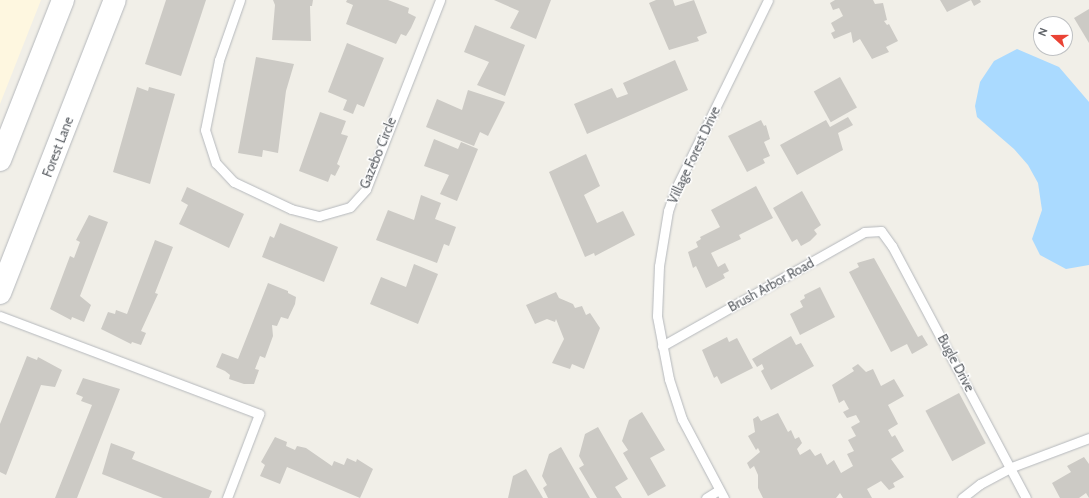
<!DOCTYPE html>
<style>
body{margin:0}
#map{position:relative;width:1089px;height:498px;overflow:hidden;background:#f1efe8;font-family:Cabin,sans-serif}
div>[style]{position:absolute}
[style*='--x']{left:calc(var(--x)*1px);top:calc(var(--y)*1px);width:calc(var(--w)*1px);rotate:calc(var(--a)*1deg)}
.commercial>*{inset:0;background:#fef7e0}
.water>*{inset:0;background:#aadaff}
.building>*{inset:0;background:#cccac5;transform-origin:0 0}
.roads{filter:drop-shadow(0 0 1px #b5b8bc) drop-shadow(0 0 1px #b5b8bc)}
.service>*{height:9px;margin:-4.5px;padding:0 4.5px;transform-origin:4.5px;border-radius:4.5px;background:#fff}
.secondary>*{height:22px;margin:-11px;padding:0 11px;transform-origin:11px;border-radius:11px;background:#fff}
span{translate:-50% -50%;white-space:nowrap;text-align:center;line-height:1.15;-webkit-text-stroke:3px #fff;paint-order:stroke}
.street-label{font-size:13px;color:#5f6368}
.north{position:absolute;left:1033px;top:16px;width:40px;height:40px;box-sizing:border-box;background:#fff;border:1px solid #bfc1c3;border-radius:50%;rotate:291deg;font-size:11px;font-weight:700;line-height:16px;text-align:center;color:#5f6368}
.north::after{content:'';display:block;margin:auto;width:14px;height:18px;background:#ea4335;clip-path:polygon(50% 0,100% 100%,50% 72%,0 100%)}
</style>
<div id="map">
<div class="commercial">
<i style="clip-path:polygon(0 0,41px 0,0 104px)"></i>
</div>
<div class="water">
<i style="clip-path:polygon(1017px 49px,1059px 67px,1089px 102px,1089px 265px,1066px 269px,1040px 255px,1032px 239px,1042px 210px,1038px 183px,1028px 165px,1014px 149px,977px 117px,975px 106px,980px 82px,994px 61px)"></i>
</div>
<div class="building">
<i style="clip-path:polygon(166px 0,206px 0,181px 76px,145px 64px)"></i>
<i style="clip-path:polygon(273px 0,313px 0,312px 6px,310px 6px,311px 41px,272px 40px,275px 5px)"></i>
<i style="clip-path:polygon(347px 0,388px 0,409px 8px,408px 13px,416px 17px,411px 28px,406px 36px,401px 34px,396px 44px,346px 24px,353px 5px,346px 2px)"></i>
<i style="clip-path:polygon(494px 0,551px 0,536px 39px,510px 28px,519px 11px)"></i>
<i style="clip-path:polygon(656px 0,673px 0,675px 6px,694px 0,707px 33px,697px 37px,699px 41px,669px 50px,649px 3px)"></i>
<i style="clip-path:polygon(835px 0,873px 0,875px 4px,883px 3px,887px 20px,884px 21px,887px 25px,889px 24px,898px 41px,886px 47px,889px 52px,872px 59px,860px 39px,853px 43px,851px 32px,834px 39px,831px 33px,835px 31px,831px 23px,843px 16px,839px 8px,833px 10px,830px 3px)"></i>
<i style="clip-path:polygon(940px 0,980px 0,981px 2px,974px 6px,971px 0,947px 12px)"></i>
<i style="clip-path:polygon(1089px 9px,1089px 43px,1074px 18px)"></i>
<i style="clip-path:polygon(475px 25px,525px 45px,505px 96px,477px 85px,489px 62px,464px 52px)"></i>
<i style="clip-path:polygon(347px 43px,384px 58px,364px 107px,357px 104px,353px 114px,343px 110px,347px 100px,328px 92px)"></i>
<i style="clip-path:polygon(256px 57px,294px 64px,286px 91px,278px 153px,263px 150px,262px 157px,238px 153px)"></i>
<i style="clip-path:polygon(675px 60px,688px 90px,587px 134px,574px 104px,612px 88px,617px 98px,628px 94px,623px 83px)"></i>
<i style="left:840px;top:77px;width:35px;height:30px;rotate:61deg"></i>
<i style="clip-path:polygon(137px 87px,148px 91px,149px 87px,175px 94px,150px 184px,113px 172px)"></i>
<i style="clip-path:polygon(468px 90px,505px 102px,488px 136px,480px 132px,474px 146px,426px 127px,437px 99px,462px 110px)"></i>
<i style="clip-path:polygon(320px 112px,346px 121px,341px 134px,348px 136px,337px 164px,340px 166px,335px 176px,331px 174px,328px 182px,299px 171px)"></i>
<i style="clip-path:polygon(848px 117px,853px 125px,838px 133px,843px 150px,797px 175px,780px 145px,826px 120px,830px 127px)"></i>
<i style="clip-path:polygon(761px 120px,764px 126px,766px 125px,770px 139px,764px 142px,770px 156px,763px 159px,765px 163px,747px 172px,728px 136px)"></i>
<i style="clip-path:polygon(434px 139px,458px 149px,461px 142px,478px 149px,457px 201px,440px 194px,449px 175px,424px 166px)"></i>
<i style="clip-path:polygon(586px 154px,600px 186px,584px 195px,597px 223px,623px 211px,635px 235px,595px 256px,594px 253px,585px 257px,549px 172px)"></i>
<i style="clip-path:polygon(756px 186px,773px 218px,739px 235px,741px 239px,711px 253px,718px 267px,725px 263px,729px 271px,723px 274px,725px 278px,706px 288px,696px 266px,693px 268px,688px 252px,698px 247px,696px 242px,701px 239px,700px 237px,720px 227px,711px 210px)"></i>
<i style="clip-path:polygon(187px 187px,244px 214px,229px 248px,179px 224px,188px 205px,181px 201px)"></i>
<i style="clip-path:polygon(802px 191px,821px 225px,814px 230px,817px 234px,810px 241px,801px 246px,797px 239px,792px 242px,773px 208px)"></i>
<i style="clip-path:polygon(421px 195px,441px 203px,435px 219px,456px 227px,449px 246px,444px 244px,437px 263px,376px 240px,388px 210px,414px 220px)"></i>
<i style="clip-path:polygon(89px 215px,108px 222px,80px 296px,91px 305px,84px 322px,72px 317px,71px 320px,50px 309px,70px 256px,74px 258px,80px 242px,76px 240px)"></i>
<i style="clip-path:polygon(280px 223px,338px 247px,324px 282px,262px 257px,270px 236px,274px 238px)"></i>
<i style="clip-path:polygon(155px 240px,173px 247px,155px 293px,158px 294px,141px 331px,146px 333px,141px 345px,132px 342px,131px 344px,101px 329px,108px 312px,115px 314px,116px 310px,127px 314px)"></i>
<i style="clip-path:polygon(874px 258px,918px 337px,922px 335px,928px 345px,912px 354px,907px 344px,891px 352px,849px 272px,859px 267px,857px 263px)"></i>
<i style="clip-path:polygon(414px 264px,438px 274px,418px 324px,370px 304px,381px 277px,406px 287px)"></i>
<i style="clip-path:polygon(268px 283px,288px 291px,288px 293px,296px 297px,295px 304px,288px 319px,281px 317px,277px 326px,272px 325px,273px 336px,265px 358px,260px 356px,255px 369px,259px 370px,254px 384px,244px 384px,229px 379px,230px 375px,225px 371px,216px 367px,222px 353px,238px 359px)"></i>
<i style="clip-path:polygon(820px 287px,835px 317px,800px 335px,790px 314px,803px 307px,800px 301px,805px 298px,804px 295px)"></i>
<i style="clip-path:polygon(556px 292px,559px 298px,573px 304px,575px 308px,582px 306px,586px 315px,590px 313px,600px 328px,584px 369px,572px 364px,570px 369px,552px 363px,564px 339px,556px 319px,555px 322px,547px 319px,535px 324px,526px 305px)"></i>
<i style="clip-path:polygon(791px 336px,796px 345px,801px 343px,814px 366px,771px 390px,761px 371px,764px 369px,762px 364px,757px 367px,752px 359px)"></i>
<i style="clip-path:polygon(727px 337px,729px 342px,737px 338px,753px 368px,721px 384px,717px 376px,714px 378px,702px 350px)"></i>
<i style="clip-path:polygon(27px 356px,37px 360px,38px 357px,62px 370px,55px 387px,41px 385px,6px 475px,0 472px,0 424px)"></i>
<i style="clip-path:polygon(858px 364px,866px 372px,873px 369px,881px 386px,894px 379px,904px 396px,888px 405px,898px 424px,888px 430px,892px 437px,895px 435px,904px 451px,891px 459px,904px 477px,893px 483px,895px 487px,889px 490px,881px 481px,867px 489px,872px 498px,843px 498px,840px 493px,836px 498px,763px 498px,758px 488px,758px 475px,754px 466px,750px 469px,747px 463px,760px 452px,758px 448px,756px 450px,748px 436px,755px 432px,753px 419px,758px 416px,761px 421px,778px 413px,788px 432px,791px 430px,795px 439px,799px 437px,802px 443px,797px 449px,800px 455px,810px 449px,815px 456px,821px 453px,827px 465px,834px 460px,841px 473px,853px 466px,847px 454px,854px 451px,848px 440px,856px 436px,851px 427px,860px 422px,856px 415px,847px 418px,843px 412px,849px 409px,844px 400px,839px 403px,832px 385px,854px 371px,852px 368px)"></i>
<i style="clip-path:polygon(83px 378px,120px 389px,77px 498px,55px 498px,92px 405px,81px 401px,83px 397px,76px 394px)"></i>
<i style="left:959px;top:393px;width:57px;height:38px;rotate:62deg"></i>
<i style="clip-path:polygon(642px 412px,665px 450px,650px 458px,666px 486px,648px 496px,623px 453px,628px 450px,622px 441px,629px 420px)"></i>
<i style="clip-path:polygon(598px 427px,628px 479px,615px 487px,622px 498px,597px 498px,579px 468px,584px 465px,579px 456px,585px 434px)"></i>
<i style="clip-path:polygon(275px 437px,287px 442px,286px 446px,295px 450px,297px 446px,306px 448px,332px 466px,334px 461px,344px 465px,347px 458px,356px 462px,357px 459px,373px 469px,360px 498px,287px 467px,280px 484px,260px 476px,265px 465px,261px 462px)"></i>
<i style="clip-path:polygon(111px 443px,135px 452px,132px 459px,212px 491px,209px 498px,163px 498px,102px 474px)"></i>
<i style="clip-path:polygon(561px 447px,590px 498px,548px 498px,543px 488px,547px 485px,542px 476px,549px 454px)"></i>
<i style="clip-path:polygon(1084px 457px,1089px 464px,1089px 498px,1086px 493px,1079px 498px,1060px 498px,1052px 483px,1071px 472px,1067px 466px)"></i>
<i style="clip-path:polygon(526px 469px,543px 498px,508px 498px,513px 476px)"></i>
</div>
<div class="roads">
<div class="service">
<i style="--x:240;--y:0;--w:64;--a:109.3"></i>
<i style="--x:219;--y:60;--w:71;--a:101.3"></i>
<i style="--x:205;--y:130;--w:35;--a:72"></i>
<i style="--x:216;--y:163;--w:26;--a:47"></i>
<i style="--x:234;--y:182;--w:63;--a:25.3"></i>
<i style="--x:291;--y:209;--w:29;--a:14"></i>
<i style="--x:319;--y:216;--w:32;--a:-16"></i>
<i style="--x:350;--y:207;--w:24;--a:-48"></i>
<i style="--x:366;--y:189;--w:203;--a:-68.6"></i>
<i style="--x:0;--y:316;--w:277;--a:20.7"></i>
<i style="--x:259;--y:414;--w:90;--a:110.9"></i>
<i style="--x:662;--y:346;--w:232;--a:-29.4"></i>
<i style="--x:864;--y:232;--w:17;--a:-3"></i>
<i style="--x:881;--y:231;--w:19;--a:54"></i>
<i style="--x:892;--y:246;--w:285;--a:62"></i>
<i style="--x:706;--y:498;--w:15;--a:-32"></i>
<i style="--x:724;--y:498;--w:89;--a:-118"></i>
<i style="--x:682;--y:419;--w:42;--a:-108"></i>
<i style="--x:669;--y:379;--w:64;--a:-100.8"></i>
<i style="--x:657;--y:316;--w:50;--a:-87.7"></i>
<i style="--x:659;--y:266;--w:56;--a:-80.7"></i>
<i style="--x:668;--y:211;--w:24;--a:-71"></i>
<i style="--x:676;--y:188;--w:209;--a:-63.9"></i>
<i style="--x:962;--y:498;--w:23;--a:-38"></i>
<i style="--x:980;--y:484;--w:36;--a:-28"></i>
<i style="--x:1012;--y:467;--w:82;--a:-20.6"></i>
</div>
<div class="secondary">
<i style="--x:0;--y:160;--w:172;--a:-68.5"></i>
<i style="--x:0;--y:293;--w:315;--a:-68.6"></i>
</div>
</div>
<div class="street-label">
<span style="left:58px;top:147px;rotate:-69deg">Forest Lane</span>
<span style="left:378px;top:153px;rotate:-68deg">Gazebo Circle</span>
<span style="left:694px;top:155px;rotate:-65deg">Village Forest Drive</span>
<span style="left:771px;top:285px;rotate:-29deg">Brush Arbor Road</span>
<span style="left:956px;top:363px;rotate:62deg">Bugle Drive</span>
</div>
<div class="north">N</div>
</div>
